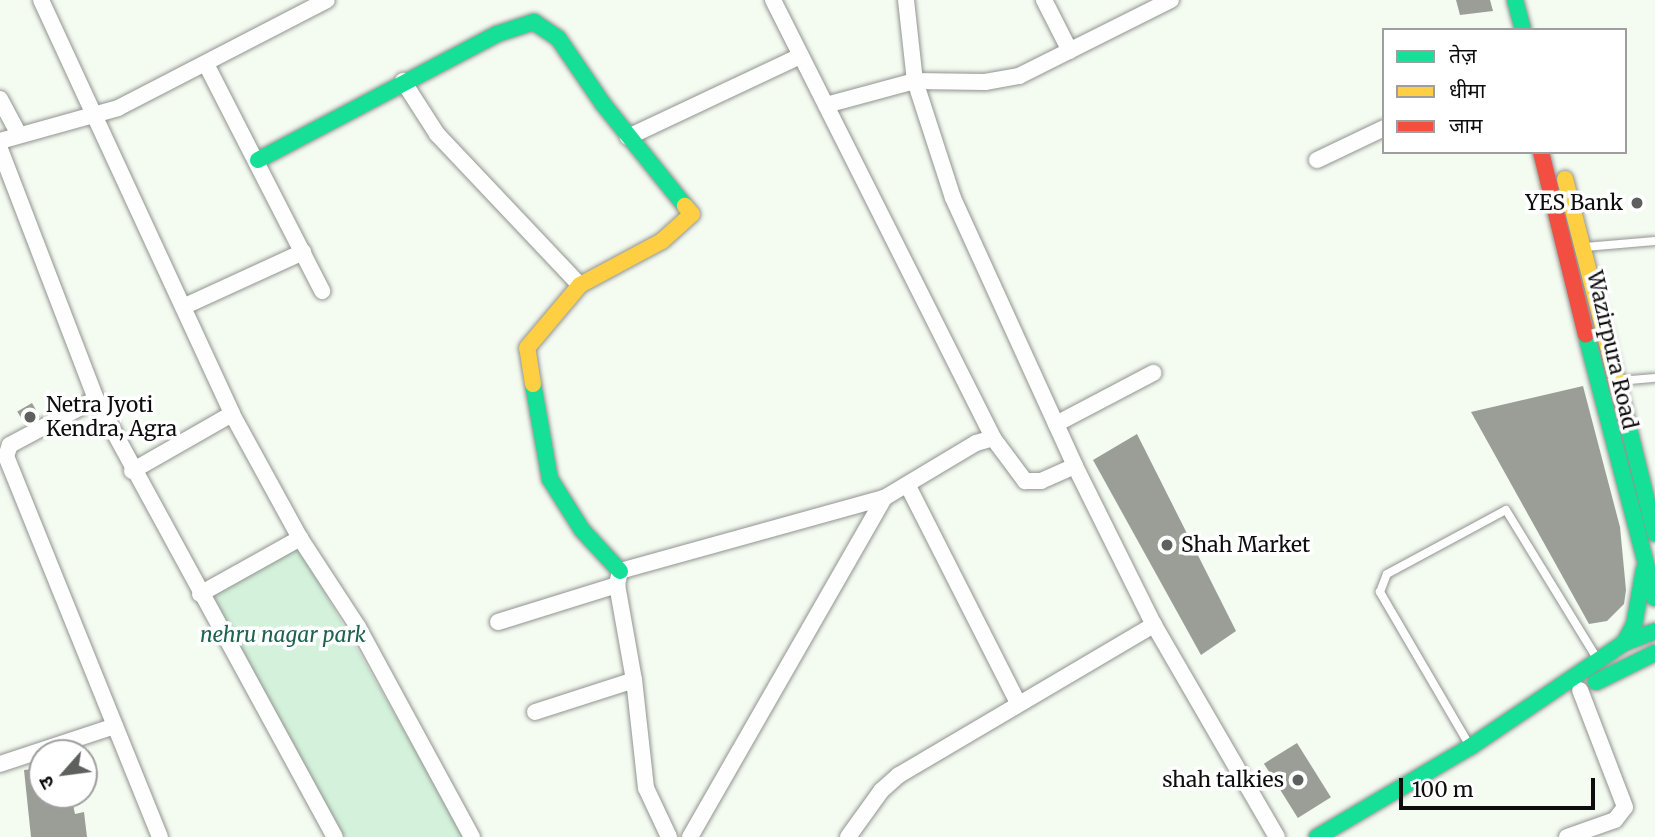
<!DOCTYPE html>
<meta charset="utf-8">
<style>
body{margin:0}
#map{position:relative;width:1655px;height:837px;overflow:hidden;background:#f4fbf1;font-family:Merriweather,"Noto Sans Devanagari",serif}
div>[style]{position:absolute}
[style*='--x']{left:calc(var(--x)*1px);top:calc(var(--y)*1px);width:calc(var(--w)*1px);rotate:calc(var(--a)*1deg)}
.green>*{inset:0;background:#d3f1db}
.building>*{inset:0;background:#9a9e97;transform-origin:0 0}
.roads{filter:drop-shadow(0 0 2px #919490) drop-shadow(0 0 2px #919490)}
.lane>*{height:8px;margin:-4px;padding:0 4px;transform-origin:4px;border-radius:4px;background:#fdfefd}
.street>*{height:16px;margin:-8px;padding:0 8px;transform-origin:8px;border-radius:8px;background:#fdfefd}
.fast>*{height:16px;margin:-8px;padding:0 8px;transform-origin:8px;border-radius:8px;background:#16e098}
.slow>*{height:16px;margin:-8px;padding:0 8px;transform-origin:8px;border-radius:8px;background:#ffcf43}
.jam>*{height:16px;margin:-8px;padding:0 8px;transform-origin:8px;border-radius:8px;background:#f24e42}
.dots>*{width:19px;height:19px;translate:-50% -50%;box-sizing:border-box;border:4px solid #fff;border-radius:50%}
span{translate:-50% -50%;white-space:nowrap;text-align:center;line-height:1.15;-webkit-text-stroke:7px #fff;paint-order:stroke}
.poi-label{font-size:21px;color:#0d0d0d}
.right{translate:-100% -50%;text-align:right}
.left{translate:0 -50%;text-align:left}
.street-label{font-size:21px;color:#0d0d0d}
.park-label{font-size:21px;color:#1e634d;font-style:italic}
.legend{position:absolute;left:1382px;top:28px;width:245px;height:126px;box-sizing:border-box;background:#fff;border:2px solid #9e9e9e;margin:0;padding:9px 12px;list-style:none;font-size:21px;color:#0d0d0d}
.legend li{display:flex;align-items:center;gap:14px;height:35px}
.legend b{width:35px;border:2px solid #9e9e9e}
.north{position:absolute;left:28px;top:739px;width:70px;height:70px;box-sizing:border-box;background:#fff;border:2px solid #9e9e9e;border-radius:50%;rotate:242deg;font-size:19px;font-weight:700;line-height:28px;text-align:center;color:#0d0d0d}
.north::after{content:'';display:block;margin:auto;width:24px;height:32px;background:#5e605d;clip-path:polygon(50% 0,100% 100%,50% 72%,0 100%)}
.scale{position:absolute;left:1399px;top:778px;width:196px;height:32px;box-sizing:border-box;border:4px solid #0d0d0d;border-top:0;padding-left:9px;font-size:21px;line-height:24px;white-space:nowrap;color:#0d0d0d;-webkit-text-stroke:5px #fff;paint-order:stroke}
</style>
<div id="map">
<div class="green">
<i style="clip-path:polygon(299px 548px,465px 837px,334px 837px,197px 602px)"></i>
</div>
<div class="building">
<i style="clip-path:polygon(1456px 0,1490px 0,1493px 11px,1460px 15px)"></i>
<i style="clip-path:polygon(1583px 386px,1620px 527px,1626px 590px,1624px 604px,1607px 621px,1589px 624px,1471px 412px)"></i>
<i style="left:32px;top:403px;width:16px;height:17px;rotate:60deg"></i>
<i style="clip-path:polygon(1137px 434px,1236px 631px,1201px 655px,1093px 460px)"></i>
<i style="left:1297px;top:743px;width:64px;height:39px;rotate:58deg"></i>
<i style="clip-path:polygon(42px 768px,42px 795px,71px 795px,75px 814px,84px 812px,87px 837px,31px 837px,24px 770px)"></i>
</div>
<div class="roads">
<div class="lane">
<i style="--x:1585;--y:247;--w:70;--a:-4.9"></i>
<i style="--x:1619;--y:381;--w:36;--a:-5"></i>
<i style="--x:1467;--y:741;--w:173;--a:-120.3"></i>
<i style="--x:1380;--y:592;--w:19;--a:-69"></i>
<i style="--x:1387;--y:574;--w:135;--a:-28.3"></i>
<i style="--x:1506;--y:510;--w:172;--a:58.5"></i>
</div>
<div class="street">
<i style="--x:41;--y:0;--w:456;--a:65.2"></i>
<i style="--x:232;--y:414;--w:141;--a:61.3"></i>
<i style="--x:300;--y:538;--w:106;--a:56.9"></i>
<i style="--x:358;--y:627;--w:239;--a:61.5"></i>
<i style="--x:773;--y:0;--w:490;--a:63.3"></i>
<i style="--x:993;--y:438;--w:54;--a:53.3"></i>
<i style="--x:1025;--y:481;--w:16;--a:0"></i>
<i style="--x:1041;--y:481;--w:37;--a:-24"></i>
<i style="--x:1075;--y:466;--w:178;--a:63.6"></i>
<i style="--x:1154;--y:625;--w:245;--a:59.9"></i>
<i style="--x:906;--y:0;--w:81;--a:83.7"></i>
<i style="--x:915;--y:81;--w:123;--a:72"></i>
<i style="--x:953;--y:198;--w:294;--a:65.5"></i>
<i style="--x:1044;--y:0;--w:57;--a:63"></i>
<i style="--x:207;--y:66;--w:253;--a:62.9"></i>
<i style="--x:403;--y:81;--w:63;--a:57.3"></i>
<i style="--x:437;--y:134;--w:208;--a:46.6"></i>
<i style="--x:0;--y:99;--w:38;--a:62"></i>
<i style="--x:826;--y:105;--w:92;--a:-15.1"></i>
<i style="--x:915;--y:81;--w:70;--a:0.8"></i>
<i style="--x:985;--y:82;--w:35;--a:-10"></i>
<i style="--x:1019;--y:76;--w:170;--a:-26.6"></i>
<i style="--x:628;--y:137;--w:190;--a:-25.2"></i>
<i style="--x:0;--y:141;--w:123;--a:-15.6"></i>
<i style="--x:118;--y:108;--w:235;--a:-27.3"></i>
<i style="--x:0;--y:149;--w:268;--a:69"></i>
<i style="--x:96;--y:399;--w:499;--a:61.4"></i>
<i style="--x:1317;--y:160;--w:74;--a:-25.5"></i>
<i style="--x:185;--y:306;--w:130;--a:-24.6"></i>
<i style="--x:96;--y:399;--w:98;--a:151.9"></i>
<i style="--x:10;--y:445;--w:12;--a:110"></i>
<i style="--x:6;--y:456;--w:411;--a:68"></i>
<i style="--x:1056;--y:424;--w:110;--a:-27.7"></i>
<i style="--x:132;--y:471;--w:115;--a:-29.7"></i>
<i style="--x:908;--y:486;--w:243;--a:63.1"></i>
<i style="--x:200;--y:594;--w:115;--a:-29.2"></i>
<i style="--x:498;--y:622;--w:125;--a:-17.3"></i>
<i style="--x:535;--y:712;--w:104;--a:-17.9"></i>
<i style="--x:0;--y:764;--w:121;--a:-18.3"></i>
<i style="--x:669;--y:837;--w:54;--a:-115.1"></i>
<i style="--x:646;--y:788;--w:109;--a:-96.3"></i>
<i style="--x:634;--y:680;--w:97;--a:-100.1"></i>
<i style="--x:617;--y:585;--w:14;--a:-78"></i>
<i style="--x:620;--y:571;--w:274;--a:-15.5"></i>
<i style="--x:884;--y:498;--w:107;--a:-30.9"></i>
<i style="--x:976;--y:443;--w:18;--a:-16"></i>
<i style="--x:690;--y:837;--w:391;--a:-60.2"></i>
<i style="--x:848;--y:837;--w:57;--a:-54.3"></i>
<i style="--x:881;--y:791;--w:24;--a:-42"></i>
<i style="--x:899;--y:775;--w:296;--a:-30.5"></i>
<i style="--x:1567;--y:837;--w:51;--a:-19.5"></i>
<i style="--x:1615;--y:820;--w:16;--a:-52"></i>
<i style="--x:1625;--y:807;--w:125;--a:-111"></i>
</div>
<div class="fast">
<i style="--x:1515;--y:0;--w:31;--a:75"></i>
<i style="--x:258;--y:160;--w:270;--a:-27.8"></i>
<i style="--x:497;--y:34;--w:39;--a:-18"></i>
<i style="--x:534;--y:22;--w:29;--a:34"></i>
<i style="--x:558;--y:38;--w:80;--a:55.7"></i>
<i style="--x:603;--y:104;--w:131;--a:51.2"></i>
<i style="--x:1586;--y:335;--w:272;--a:75.3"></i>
<i style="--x:533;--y:384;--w:97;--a:79.9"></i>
<i style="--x:550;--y:479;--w:60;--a:57.9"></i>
<i style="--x:582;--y:530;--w:56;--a:47.2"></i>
<i style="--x:1625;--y:413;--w:124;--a:76"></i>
<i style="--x:1624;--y:643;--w:21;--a:-61"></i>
<i style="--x:1634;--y:625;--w:57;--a:-79.9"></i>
<i style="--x:1596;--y:682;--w:66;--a:-26.2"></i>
<i style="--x:1317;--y:837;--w:178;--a:-30.5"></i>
<i style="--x:1470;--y:747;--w:186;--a:-34"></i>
<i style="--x:1624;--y:643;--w:33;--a:-21"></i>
</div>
<div class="slow">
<i style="--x:1565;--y:179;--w:242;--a:75.6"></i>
<i style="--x:533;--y:384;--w:36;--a:-99"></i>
<i style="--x:527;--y:348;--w:82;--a:-49.9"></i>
<i style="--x:580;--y:285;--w:93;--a:-28.2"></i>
<i style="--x:662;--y:241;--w:40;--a:-42"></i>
<i style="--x:692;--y:214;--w:11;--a:-131"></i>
</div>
<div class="jam">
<i style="--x:1541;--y:152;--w:188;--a:76.2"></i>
</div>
</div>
<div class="dots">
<i style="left:1637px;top:203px;background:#5e605d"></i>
<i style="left:30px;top:417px;background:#5e605d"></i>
<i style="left:1167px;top:545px;background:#5e605d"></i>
<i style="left:1298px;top:780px;background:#5e605d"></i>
</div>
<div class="poi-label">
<span class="right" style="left:1623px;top:203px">YES Bank</span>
<span class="left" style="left:46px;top:417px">Netra Jyoti<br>Kendra, Agra</span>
<span class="left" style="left:1181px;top:545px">Shah Market</span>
<span class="right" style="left:1284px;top:780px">shah talkies</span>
</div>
<div class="street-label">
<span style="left:1612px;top:350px;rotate:77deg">Wazirpura Road</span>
</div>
<div class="park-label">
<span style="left:283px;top:635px">nehru nagar park</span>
</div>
<ul class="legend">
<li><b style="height:9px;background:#16e098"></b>तेज़</li>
<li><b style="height:9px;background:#ffcf43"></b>धीमा</li>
<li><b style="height:9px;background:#f24e42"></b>जाम</li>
</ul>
<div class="north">उ</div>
<div class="scale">100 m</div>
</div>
